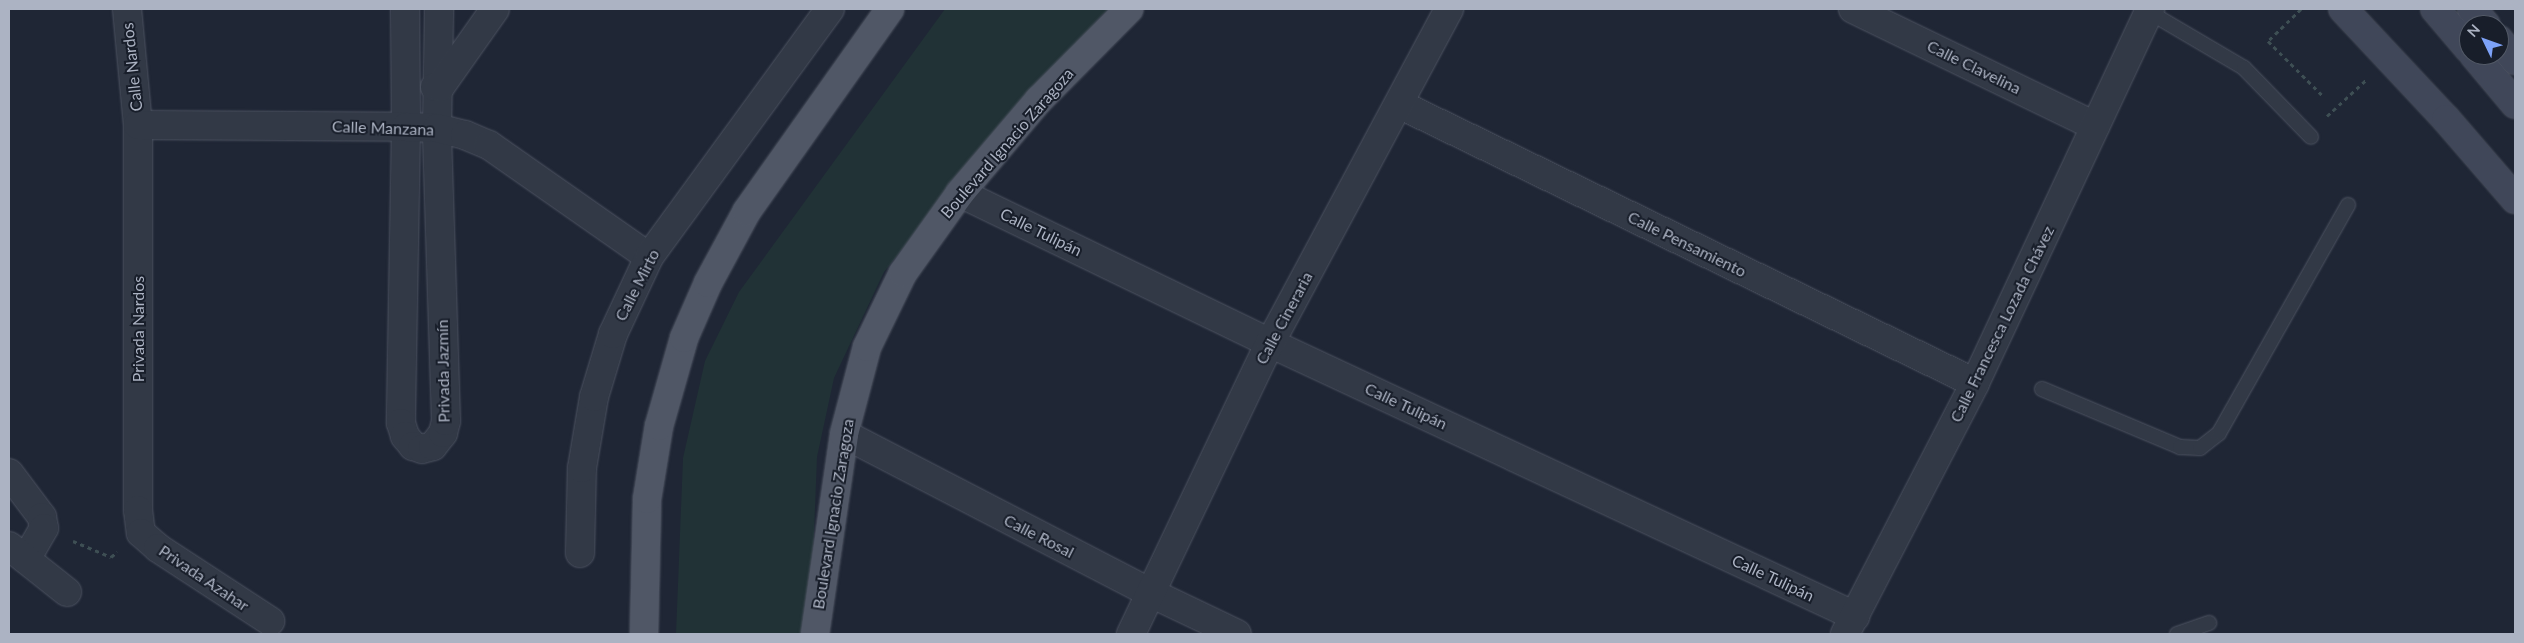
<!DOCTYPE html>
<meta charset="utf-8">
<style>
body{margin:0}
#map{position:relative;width:2524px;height:643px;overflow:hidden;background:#1f2635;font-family:Lato,sans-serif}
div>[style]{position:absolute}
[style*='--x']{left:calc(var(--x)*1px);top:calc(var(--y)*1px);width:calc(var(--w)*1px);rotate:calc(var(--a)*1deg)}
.green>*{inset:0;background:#213236}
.path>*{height:3px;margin-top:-1.5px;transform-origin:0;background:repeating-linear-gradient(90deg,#3e4f54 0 4px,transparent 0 8px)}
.roads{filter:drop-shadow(0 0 1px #4d5361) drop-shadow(0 0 1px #4d5361)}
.lane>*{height:14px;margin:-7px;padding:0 7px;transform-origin:7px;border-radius:7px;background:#323946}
.street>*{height:28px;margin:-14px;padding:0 14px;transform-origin:14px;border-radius:14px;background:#323946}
.secondary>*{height:28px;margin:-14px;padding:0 14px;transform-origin:14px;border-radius:14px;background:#404759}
.primary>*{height:28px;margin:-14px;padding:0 14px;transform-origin:14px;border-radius:14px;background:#505766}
span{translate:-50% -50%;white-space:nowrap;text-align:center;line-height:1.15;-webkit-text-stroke:4px #181e2a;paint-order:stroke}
.street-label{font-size:16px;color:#acb3c3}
.frame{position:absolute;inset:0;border:10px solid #acb3c3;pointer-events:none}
.north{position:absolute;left:2459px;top:15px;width:50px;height:50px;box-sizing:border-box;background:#181e2a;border:1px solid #535a67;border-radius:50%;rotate:312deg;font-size:14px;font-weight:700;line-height:20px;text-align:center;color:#acb3c3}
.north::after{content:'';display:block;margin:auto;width:18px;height:22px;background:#7da2f7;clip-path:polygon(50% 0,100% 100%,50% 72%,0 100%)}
</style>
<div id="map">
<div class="green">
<i style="clip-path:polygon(945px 9px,1108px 9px,1033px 89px,884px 272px,834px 378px,817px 457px,810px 634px,676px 634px,683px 458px,705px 361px,739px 292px)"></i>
</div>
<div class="path">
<i style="--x:2301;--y:9;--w:46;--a:135.9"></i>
<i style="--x:2268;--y:41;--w:79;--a:45"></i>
<i style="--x:2327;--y:116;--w:54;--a:-42.8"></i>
<i style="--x:73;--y:541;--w:41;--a:22.8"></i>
<i style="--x:111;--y:557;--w:8;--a:-40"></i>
</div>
<div class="roads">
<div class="lane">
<i style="--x:2149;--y:12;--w:110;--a:30.5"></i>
<i style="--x:2244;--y:68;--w:96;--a:45.8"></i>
<i style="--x:2042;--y:389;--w:150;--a:22.8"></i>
<i style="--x:2180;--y:447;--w:20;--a:3"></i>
<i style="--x:2200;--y:448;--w:24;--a:-38"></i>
<i style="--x:2219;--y:433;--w:262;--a:-60.5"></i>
<i style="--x:2177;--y:634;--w:34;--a:-19"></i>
</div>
<div class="street">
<i style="--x:127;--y:9;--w:117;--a:84.6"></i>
<i style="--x:138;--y:125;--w:385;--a:90"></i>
<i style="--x:138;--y:510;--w:23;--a:83"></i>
<i style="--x:141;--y:533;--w:23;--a:41"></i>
<i style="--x:158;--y:548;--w:134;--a:33.1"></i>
<i style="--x:405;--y:9;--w:118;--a:89.5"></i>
<i style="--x:406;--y:127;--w:296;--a:91"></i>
<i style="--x:401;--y:423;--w:14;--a:73"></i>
<i style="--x:405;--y:436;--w:13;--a:51"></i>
<i style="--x:413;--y:446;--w:9;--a:18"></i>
<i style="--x:422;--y:449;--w:11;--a:-15"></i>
<i style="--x:433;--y:446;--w:16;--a:-52"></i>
<i style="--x:443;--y:433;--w:12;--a:-76"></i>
<i style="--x:446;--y:421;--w:293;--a:-91.8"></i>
<i style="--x:437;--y:128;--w:119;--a:-89"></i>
<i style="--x:1853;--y:9;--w:269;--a:25.8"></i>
<i style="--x:435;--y:87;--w:5;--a:0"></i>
<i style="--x:440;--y:87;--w:95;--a:-54.8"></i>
<i style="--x:1399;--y:104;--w:640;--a:25.84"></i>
<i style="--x:138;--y:125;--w:268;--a:0.4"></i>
<i style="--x:406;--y:127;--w:31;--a:2"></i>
<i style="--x:437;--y:128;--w:29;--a:14"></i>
<i style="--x:465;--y:135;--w:26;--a:23"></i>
<i style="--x:489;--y:145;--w:195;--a:35"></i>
<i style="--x:960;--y:193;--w:344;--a:25.8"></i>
<i style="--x:1270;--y:343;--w:646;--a:25.02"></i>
<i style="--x:844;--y:434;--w:346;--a:27.4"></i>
<i style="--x:1151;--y:593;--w:95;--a:25.5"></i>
<i style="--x:9;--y:473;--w:55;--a:53.1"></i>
<i style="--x:42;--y:517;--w:11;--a:80"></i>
<i style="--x:44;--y:528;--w:36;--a:120"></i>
<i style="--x:9;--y:546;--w:74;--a:38.4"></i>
<i style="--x:580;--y:553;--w:85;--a:-88.7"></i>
<i style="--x:582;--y:468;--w:72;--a:-80.4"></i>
<i style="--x:594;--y:397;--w:66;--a:-73.2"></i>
<i style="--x:613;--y:334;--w:85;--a:-64.9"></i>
<i style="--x:649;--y:257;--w:307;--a:-53.9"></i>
<i style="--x:1131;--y:634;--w:322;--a:-64.5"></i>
<i style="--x:1270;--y:343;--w:379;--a:-61.8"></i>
<i style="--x:1845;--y:634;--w:283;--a:-62.6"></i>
<i style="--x:1975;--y:383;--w:413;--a:-64.9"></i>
</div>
<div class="secondary">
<i style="--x:2343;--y:9;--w:151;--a:46.9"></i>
<i style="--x:2446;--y:119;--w:106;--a:49.2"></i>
<i style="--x:2435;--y:9;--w:52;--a:49.6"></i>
<i style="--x:2472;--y:9;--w:21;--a:49"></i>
<i style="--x:2499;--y:40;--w:26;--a:51"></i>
<i style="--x:2474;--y:55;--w:64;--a:50.1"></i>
</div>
<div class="primary">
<i style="--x:644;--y:634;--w:135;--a:-88.7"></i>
<i style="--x:647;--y:499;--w:74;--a:-80.7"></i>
<i style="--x:659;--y:426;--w:91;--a:-74.1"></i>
<i style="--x:684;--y:338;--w:60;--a:-66.4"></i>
<i style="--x:708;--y:283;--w:82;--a:-61.6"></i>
<i style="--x:747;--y:211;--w:247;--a:-54.7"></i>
<i style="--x:815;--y:634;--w:202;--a:-81.7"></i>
<i style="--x:844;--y:434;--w:90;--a:-75.2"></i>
<i style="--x:867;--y:347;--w:82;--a:-64.1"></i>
<i style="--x:903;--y:273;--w:98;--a:-54.5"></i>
<i style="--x:960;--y:193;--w:122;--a:-49.7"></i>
<i style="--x:1039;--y:100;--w:128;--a:-45.3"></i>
</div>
</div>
<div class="street-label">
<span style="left:132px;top:67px;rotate:-96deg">Calle Nardos</span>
<span style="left:1974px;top:67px;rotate:26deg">Calle Clavelina</span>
<span style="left:383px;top:128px;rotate:2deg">Calle Manzana</span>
<span style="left:1007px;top:143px;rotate:-49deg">Boulevard Ignacio Zaragoza</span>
<span style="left:1041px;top:232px;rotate:26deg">Calle Tulipán</span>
<span style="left:1687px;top:244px;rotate:26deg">Calle Pensamiento</span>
<span style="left:637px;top:285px;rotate:-63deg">Calle Mirto</span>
<span style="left:1284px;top:318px;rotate:-62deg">Calle Cineraria</span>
<span style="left:2002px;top:324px;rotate:-64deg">Calle Francesca Lozada Chávez</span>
<span style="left:138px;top:329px;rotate:-90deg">Privada Nardos</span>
<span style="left:443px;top:371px;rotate:-91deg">Privada Jazmín</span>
<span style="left:1406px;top:406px;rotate:25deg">Calle Tulipán</span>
<span style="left:833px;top:514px;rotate:-81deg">Boulevard Ignacio Zaragoza</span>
<span style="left:1039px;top:536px;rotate:27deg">Calle Rosal</span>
<span style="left:204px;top:578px;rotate:34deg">Privada Azahar</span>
<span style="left:1773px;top:578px;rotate:25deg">Calle Tulipán</span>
</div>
<div class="frame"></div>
<div class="north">N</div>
</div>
